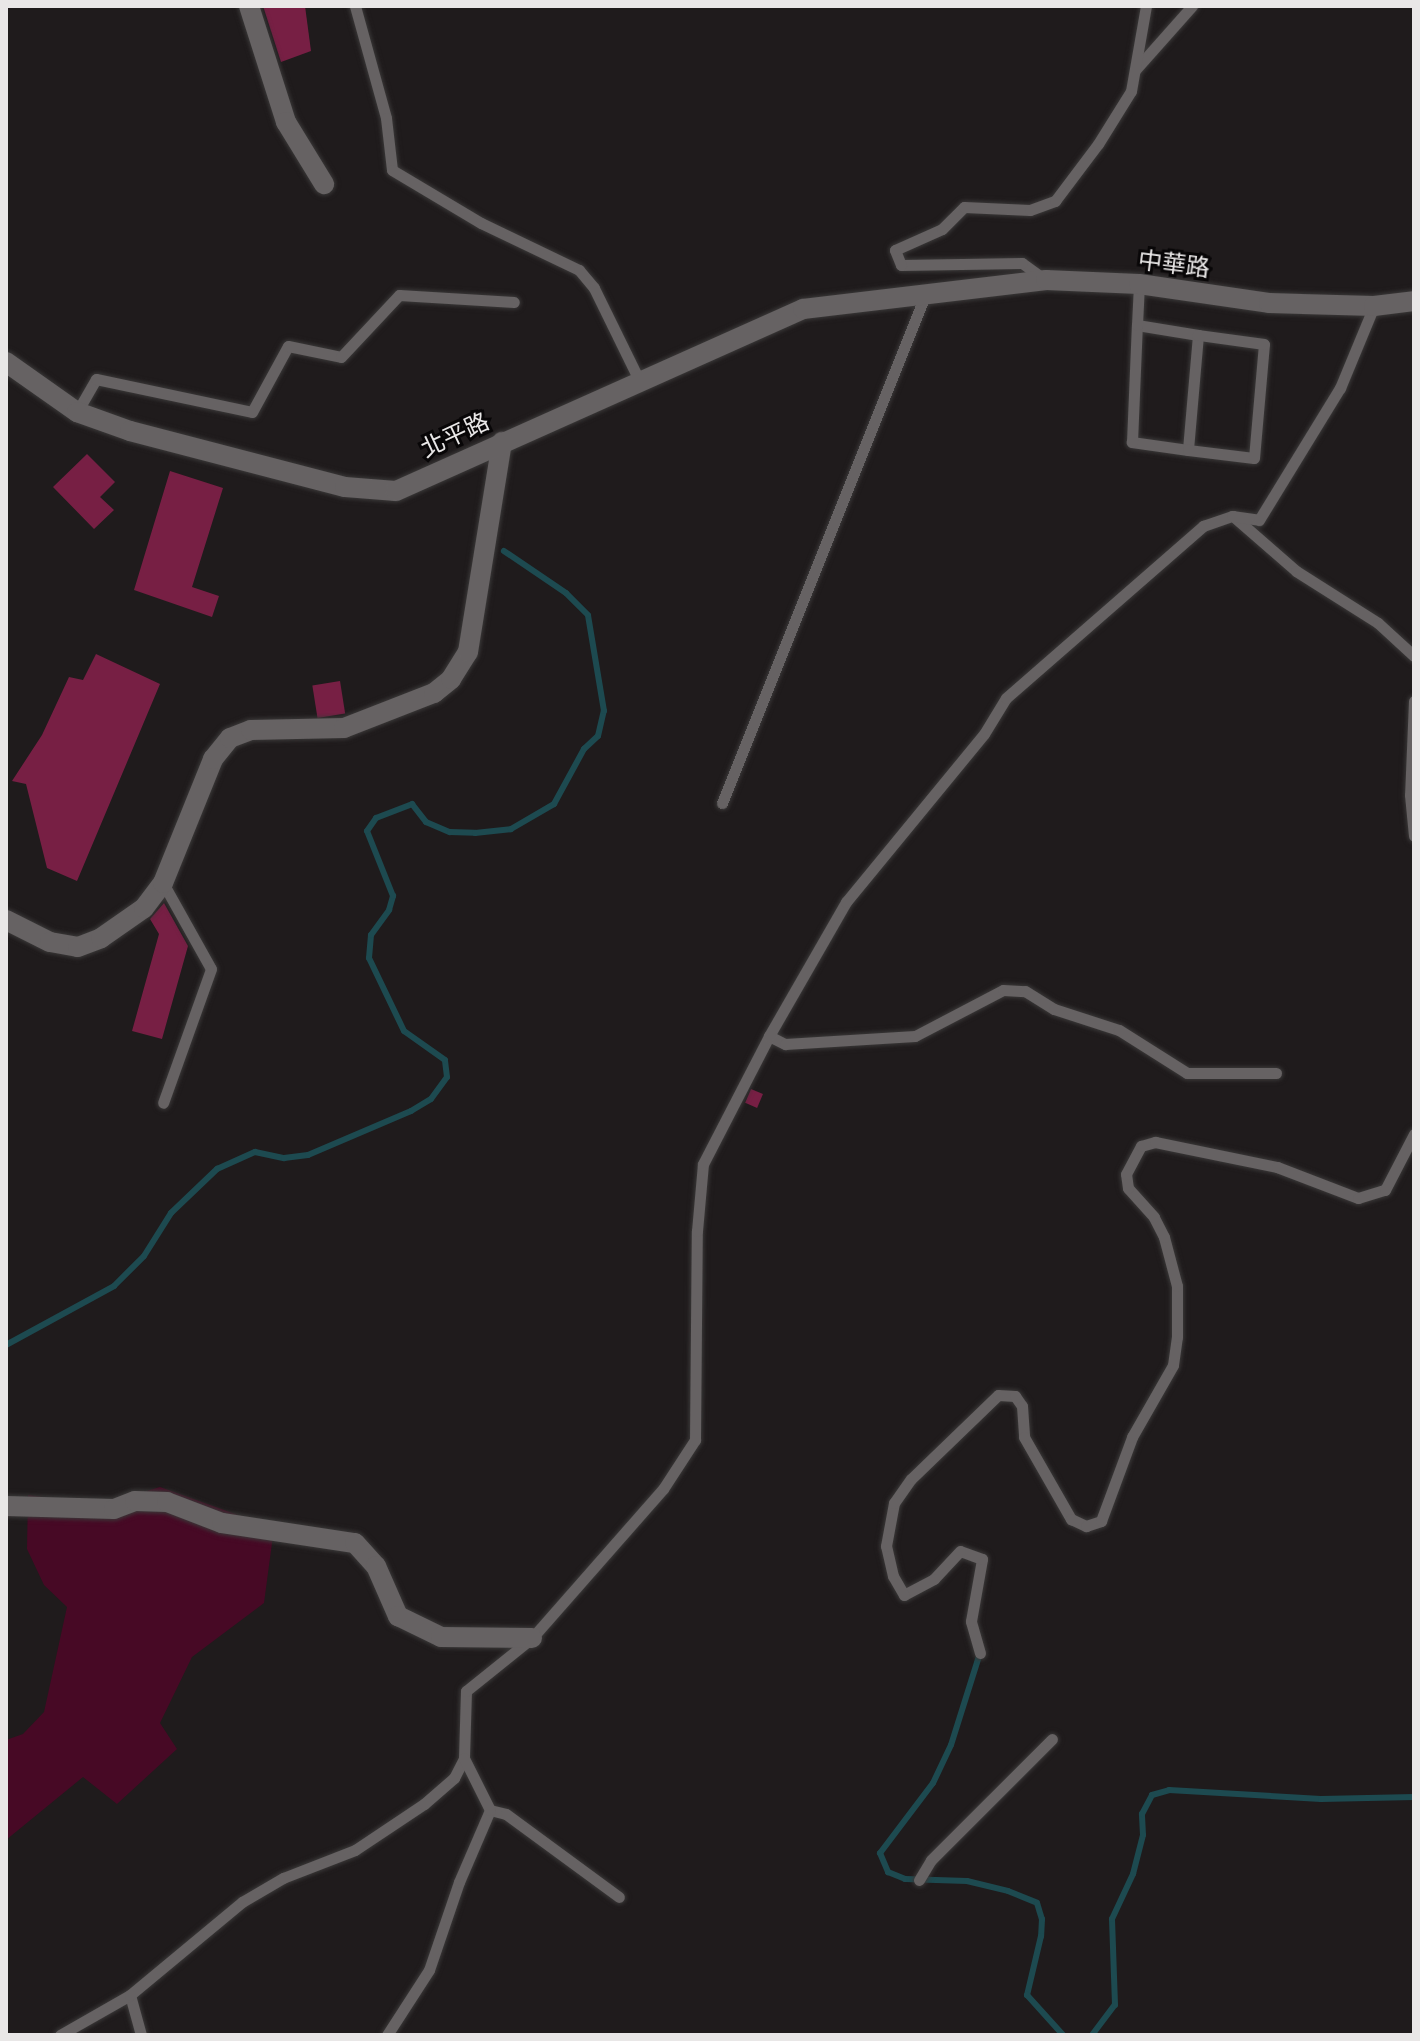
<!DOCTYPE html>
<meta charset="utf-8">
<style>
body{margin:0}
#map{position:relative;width:1420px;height:2041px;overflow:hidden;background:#1f1b1c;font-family:"Titillium Web","Noto Sans TC",sans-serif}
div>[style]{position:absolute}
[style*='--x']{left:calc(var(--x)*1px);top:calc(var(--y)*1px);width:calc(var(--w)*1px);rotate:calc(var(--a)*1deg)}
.green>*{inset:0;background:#470925}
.stream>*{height:6px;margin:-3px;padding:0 3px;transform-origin:3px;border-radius:3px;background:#1d4a50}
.building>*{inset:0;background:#771f44;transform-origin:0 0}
.roads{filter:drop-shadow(0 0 2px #3a3838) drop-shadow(0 0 2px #3a3838)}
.service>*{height:11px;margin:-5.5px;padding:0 5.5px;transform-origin:5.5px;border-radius:5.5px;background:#666263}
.minor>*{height:20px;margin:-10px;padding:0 10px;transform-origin:10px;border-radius:10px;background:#666263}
.tertiary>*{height:20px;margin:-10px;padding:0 10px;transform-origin:10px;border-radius:10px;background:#666263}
span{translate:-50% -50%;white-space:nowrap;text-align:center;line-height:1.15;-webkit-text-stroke:6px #080607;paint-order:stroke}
.street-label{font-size:24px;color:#e9e7e7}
.frame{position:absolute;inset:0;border:8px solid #e9e7e7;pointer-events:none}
</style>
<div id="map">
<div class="green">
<i style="clip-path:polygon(160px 1487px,274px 1528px,264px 1603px,192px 1657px,160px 1723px,177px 1749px,117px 1804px,83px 1777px,6px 1840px,6px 1740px,23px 1734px,44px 1712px,67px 1607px,44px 1585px,27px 1549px,28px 1495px,71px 1501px,114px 1501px)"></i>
</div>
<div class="stream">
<i style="--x:6;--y:1345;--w:123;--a:-28.6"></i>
<i style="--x:114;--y:1286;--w:42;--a:-45"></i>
<i style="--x:144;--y:1256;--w:51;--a:-57.9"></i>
<i style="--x:171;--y:1213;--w:64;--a:-43.7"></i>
<i style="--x:217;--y:1169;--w:42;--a:-24.1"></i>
<i style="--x:255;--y:1152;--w:30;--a:12"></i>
<i style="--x:284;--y:1158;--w:24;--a:-7"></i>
<i style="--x:308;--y:1155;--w:112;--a:-23.1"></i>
<i style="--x:411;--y:1111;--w:23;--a:-31"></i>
<i style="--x:431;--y:1099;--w:27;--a:-54"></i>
<i style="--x:447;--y:1077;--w:17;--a:-97"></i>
<i style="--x:445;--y:1060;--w:50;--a:-144.7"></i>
<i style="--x:404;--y:1031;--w:81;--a:-115.6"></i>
<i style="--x:369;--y:958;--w:23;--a:-85"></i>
<i style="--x:371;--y:935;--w:31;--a:-54"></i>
<i style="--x:389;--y:910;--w:15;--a:-74"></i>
<i style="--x:393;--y:896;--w:70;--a:-111.8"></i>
<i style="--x:367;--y:831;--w:16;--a:-55"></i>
<i style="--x:376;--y:818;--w:39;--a:-21"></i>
<i style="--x:412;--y:804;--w:23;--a:52"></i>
<i style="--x:426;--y:822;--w:26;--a:23"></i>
<i style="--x:450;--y:832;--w:25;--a:2"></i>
<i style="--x:475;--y:833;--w:36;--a:-6"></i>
<i style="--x:511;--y:829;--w:50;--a:-30.2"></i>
<i style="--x:554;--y:804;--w:63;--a:-61.4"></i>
<i style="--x:584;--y:749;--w:19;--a:-43"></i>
<i style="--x:598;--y:736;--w:26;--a:-77"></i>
<i style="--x:604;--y:711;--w:97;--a:-99.5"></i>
<i style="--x:588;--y:615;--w:31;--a:-135"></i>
<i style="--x:566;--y:593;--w:75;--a:-145.9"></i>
<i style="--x:980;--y:1653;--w:96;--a:107.5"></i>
<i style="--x:951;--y:1745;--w:42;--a:115.3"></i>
<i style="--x:933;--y:1783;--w:88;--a:127.1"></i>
<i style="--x:880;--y:1853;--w:21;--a:67"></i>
<i style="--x:888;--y:1872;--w:18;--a:22"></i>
<i style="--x:905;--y:1879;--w:62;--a:1.8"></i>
<i style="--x:967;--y:1881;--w:42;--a:13.7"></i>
<i style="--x:1008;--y:1891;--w:31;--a:22"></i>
<i style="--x:1037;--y:1903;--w:17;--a:73"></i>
<i style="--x:1042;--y:1919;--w:17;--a:93"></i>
<i style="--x:1041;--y:1936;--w:61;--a:103.3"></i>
<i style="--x:1027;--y:1995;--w:54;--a:48"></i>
<i style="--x:1092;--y:2035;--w:38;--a:-53"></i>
<i style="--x:1115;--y:2005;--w:86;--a:-92"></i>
<i style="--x:1112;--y:1919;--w:50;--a:-65"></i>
<i style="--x:1133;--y:1874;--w:40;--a:-75.6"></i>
<i style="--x:1143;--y:1835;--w:21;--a:-93"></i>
<i style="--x:1142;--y:1814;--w:21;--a:-62"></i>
<i style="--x:1152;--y:1795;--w:18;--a:-16"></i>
<i style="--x:1169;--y:1790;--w:152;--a:3.4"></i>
<i style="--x:1321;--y:1799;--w:93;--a:-1.2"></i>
</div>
<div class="building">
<i style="clip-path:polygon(263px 6px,305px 6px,311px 51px,281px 62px)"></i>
<i style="clip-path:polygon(87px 454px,115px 482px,100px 497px,114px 510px,94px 529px,53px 487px)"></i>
<i style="clip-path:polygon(170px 471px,223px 488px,192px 587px,219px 596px,212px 617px,134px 590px)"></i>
<i style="clip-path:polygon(96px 654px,160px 684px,77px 881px,47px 868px,26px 784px,12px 781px,42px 735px,69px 677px,83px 680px)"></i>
<i style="left:340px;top:681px;width:33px;height:28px;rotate:81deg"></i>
<i style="clip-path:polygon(164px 903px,188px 946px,162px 1039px,132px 1031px,159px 934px,150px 919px)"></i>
<i style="left:751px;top:1089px;width:13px;height:15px;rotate:23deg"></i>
</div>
<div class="roads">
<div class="service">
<i style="--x:355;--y:6;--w:116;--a:74.5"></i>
<i style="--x:386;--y:118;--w:52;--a:83.4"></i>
<i style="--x:392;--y:170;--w:104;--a:30.8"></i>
<i style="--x:481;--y:223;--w:109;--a:25.6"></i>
<i style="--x:579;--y:270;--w:23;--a:50"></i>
<i style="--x:594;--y:288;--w:105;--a:63.9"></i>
<i style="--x:1136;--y:69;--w:84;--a:-48.4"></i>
<i style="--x:1044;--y:279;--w:27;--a:-144"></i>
<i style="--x:1022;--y:263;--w:121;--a:179.1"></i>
<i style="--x:901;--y:265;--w:16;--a:-112"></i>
<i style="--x:895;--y:250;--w:51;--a:-24.1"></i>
<i style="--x:942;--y:229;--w:31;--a:-45"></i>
<i style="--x:964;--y:207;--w:66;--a:2.6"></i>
<i style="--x:1030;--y:210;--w:27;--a:-20"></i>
<i style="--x:1055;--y:201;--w:71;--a:-53"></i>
<i style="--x:1098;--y:144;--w:62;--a:-58.1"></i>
<i style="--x:1131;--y:91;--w:86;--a:-80"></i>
<i style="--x:1137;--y:325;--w:62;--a:9.3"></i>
<i style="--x:1198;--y:335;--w:115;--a:95"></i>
<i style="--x:1188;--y:450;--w:57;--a:-171.9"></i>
<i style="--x:1132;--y:442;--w:117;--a:-87.6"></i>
<i style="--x:1137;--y:325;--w:41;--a:-87.2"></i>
<i style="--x:77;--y:412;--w:38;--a:-60"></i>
<i style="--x:96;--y:379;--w:159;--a:11.9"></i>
<i style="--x:252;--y:412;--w:75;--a:-61.4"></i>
<i style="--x:288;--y:346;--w:54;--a:11.7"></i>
<i style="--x:341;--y:357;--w:85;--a:-46.9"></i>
<i style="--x:399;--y:295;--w:115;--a:3.5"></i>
<i style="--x:1188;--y:450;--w:66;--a:6.9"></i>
<i style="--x:1254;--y:458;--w:114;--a:-85"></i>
<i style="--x:1264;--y:344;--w:67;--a:-172.2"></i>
<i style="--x:1233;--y:516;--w:84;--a:41.1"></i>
<i style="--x:1296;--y:571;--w:97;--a:32.4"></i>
<i style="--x:1378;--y:623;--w:49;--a:42.5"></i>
<i style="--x:1414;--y:701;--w:94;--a:92.4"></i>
<i style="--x:1410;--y:795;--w:41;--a:84.4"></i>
<i style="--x:722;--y:803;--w:549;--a:-68.2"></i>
<i style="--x:163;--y:883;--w:98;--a:60.8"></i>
<i style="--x:211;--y:969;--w:142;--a:109.7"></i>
<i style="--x:769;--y:1036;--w:18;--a:27"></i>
<i style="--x:785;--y:1044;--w:130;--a:-3.5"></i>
<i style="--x:915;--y:1036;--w:99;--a:-27.6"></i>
<i style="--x:1003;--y:990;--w:22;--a:3"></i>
<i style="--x:1025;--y:991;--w:34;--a:32"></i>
<i style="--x:1054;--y:1009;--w:68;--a:17.9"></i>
<i style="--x:1119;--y:1030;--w:80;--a:32.3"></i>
<i style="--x:1187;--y:1073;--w:89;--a:0"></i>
<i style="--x:980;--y:1653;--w:33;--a:-106"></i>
<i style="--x:971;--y:1621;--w:63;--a:-79.9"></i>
<i style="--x:982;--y:1559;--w:23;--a:-160"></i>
<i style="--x:960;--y:1551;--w:38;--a:133"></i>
<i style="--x:934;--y:1579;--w:34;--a:152"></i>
<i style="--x:904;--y:1595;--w:22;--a:-120"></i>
<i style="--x:893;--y:1576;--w:31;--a:-103"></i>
<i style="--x:886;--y:1546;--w:44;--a:-79.5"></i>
<i style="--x:894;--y:1503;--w:29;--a:-55"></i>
<i style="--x:911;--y:1479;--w:121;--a:-44"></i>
<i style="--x:998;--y:1395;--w:17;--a:3"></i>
<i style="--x:1015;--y:1396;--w:12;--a:55"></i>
<i style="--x:1022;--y:1406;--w:31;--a:86"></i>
<i style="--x:1024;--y:1437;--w:95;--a:60.2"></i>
<i style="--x:1071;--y:1519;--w:17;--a:25"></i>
<i style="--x:1086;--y:1526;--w:16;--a:-18"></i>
<i style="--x:1101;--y:1521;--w:90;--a:-69.7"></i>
<i style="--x:1132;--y:1437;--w:83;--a:-60.3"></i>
<i style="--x:1173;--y:1365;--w:28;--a:-82"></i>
<i style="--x:1177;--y:1337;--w:51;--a:-90"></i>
<i style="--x:1177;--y:1286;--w:51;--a:-104.9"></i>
<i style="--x:1164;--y:1237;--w:22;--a:-117"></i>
<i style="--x:1154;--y:1217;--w:39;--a:-132"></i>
<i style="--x:1128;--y:1188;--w:14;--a:-98"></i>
<i style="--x:1126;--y:1174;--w:32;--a:-62"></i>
<i style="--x:1141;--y:1146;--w:15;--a:-16"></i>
<i style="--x:1155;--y:1142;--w:125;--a:11.6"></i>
<i style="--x:1277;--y:1167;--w:87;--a:20.9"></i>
<i style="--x:1358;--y:1198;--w:28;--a:-17"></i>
<i style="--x:1385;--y:1190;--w:63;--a:-62.6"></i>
<i style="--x:490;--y:1810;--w:16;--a:14"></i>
<i style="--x:506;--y:1814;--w:140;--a:36.3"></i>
<i style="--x:919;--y:1880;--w:23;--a:-59"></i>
<i style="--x:931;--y:1860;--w:171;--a:-45"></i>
<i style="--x:130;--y:1995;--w:41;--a:74.6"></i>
<i style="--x:60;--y:2035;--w:81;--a:-29.7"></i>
<i style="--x:130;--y:1995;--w:146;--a:-39.7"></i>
<i style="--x:242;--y:1902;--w:48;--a:-30.3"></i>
<i style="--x:283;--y:1878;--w:77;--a:-21.3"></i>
<i style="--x:355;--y:1850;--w:83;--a:-33.7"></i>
<i style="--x:424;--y:1804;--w:40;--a:-41"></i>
<i style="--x:454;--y:1778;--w:22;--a:-63"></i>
<i style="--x:464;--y:1758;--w:67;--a:-88.3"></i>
<i style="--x:466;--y:1691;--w:85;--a:-38.8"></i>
<i style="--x:532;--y:1638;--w:198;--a:-48.7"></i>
<i style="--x:663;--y:1489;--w:59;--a:-56.9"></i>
<i style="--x:695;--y:1440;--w:209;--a:-89.5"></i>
<i style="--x:697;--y:1231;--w:67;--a:-84.9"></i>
<i style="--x:703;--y:1164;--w:144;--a:-62.7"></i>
<i style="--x:769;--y:1036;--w:155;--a:-60.1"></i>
<i style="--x:846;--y:902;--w:217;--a:-50.6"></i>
<i style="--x:984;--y:734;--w:42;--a:-58.6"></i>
<i style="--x:1006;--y:698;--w:262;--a:-41.1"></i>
<i style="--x:1203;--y:526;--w:31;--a:-19"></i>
<i style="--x:1232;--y:516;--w:27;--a:8"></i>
<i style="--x:1259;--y:520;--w:155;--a:-58.5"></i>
<i style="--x:1340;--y:388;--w:89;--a:-67.5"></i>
<i style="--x:387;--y:2035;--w:77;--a:-57.1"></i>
<i style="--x:429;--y:1970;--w:93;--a:-71.2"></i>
<i style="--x:459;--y:1882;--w:78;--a:-66.7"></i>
<i style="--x:490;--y:1810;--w:58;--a:-116.6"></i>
</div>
<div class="minor">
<i style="--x:249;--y:6;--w:122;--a:72.3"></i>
<i style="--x:286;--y:122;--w:73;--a:58.5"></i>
<i style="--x:6;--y:920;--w:49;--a:26.6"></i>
<i style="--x:50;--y:942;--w:28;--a:10"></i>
<i style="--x:78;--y:947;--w:25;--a:-21"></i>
<i style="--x:101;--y:938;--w:52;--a:-34.9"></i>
<i style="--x:144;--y:908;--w:31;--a:-53"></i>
<i style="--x:163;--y:883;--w:134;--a:-68"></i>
<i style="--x:213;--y:759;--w:27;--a:-51"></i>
<i style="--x:230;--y:738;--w:22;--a:-21"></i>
<i style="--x:251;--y:730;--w:93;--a:-1.2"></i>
<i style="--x:344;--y:728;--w:97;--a:-21.3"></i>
<i style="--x:434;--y:693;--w:22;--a:-39"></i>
<i style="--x:451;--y:679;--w:32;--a:-58"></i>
<i style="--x:468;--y:652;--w:213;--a:-80.8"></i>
<i style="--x:6;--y:1506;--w:108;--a:1.6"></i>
<i style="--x:114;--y:1509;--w:22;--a:-21"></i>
<i style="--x:135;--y:1501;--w:32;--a:2"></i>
<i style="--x:167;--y:1502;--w:59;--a:20.9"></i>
<i style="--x:222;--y:1523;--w:134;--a:8.6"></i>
<i style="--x:355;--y:1543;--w:31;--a:48"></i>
<i style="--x:376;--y:1566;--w:55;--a:66.3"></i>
<i style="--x:398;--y:1616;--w:48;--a:26"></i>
<i style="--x:441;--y:1637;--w:91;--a:0.6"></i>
</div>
<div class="tertiary">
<i style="--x:6;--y:362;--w:87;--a:35.2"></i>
<i style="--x:77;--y:412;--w:56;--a:19.7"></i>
<i style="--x:130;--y:431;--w:222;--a:14.6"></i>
<i style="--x:345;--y:487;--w:51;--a:4.5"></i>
<i style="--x:396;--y:491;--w:446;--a:-24.1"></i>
<i style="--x:803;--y:309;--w:245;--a:-6.8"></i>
<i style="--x:1046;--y:280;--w:93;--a:2.5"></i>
<i style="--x:1139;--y:284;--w:131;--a:8.3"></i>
<i style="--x:1269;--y:303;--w:105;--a:1.6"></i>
<i style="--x:1374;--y:306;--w:40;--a:-7.1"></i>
</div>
</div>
<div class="street-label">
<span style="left:1174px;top:264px;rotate:7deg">中華路</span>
<span style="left:455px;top:435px;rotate:-25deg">北平路</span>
</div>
<div class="frame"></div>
</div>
